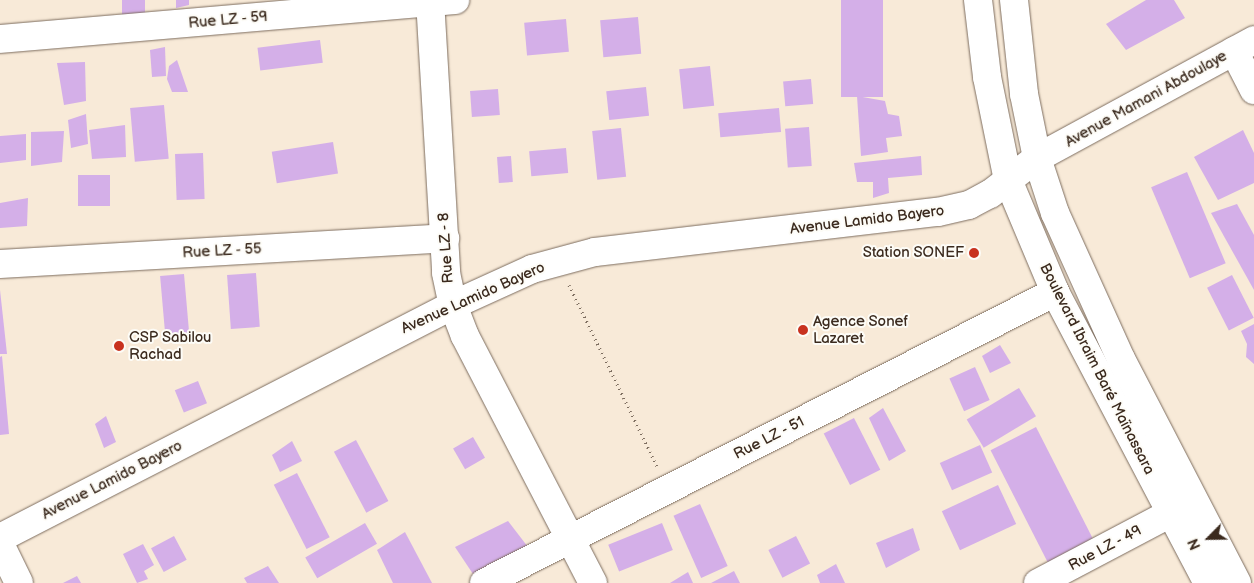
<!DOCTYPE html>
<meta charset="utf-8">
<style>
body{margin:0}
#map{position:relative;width:1254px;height:583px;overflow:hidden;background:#f8ead8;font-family:"Balsamiq Sans",sans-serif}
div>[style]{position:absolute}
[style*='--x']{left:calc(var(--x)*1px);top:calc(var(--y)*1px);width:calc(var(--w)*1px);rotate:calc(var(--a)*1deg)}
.building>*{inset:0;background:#d4afe8;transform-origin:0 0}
.path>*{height:3px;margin-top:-1.5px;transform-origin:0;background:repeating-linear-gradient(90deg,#7d6d5f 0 1px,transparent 0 5px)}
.roads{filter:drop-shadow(0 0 1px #7d6d5f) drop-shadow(0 0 1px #7d6d5f)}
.minor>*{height:28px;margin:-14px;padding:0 14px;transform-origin:14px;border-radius:14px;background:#fff}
.major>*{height:28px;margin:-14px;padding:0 14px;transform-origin:14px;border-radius:14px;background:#fff}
.dots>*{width:14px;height:14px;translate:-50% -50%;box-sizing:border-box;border:2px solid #fdfcf7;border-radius:50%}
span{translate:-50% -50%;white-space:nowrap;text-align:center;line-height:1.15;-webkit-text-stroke:4px #fdfcf7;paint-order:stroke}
.street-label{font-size:15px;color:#3b2a1e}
.poi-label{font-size:15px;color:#3b2a1e}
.right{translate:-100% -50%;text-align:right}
.left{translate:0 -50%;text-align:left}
.north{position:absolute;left:1184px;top:513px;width:50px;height:50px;-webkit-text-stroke:4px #fdfcf7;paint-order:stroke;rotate:247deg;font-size:14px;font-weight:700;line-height:20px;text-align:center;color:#3b2a1e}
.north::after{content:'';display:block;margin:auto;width:18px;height:22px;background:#3b2a1e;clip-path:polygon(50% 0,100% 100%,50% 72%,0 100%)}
</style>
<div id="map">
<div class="building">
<i style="left:122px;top:0;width:23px;height:17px"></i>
<i style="clip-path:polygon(176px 0,189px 0,189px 5px,176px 8px)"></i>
<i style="left:841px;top:0;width:42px;height:97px"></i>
<i style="clip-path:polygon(1146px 0,1174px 0,1185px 18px,1126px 50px,1106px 24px)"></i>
<i style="left:638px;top:17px;width:37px;height:38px;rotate:85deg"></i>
<i style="left:566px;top:19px;width:33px;height:42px;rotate:85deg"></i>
<i style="left:320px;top:40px;width:23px;height:63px;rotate:83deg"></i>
<i style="clip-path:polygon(165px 47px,166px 76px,152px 77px,150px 50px)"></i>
<i style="clip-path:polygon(177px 60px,188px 92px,172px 92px,167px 79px,169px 66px)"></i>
<i style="clip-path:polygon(85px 62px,86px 101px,64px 105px,57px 63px)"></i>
<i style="left:710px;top:66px;width:40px;height:31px;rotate:84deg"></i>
<i style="left:811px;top:79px;width:25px;height:28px;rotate:85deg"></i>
<i style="left:646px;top:87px;width:29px;height:40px;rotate:84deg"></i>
<i style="left:498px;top:89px;width:26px;height:28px;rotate:86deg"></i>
<i style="clip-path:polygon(857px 96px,885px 101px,888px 114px,899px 116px,902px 136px,886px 138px,888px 152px,861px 156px)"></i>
<i style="left:164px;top:105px;width:54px;height:34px;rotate:85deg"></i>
<i style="left:779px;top:108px;width:24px;height:61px;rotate:85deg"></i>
<i style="clip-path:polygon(86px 114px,88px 144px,71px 148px,68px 120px)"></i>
<i style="clip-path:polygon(125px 125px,126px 157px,92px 159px,89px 130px)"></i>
<i style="left:809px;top:127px;width:39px;height:24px;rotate:86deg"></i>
<i style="left:621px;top:128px;width:49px;height:29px;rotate:84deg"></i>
<i style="clip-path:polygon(1243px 130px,1254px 153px,1254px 183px,1218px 200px,1194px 157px)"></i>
<i style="clip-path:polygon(64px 131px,62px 162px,31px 166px,31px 132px)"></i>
<i style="clip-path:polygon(26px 134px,26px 160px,0 163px,0 136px)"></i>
<i style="left:333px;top:142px;width:32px;height:62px;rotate:81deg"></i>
<i style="left:566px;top:148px;width:25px;height:37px;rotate:85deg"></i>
<i style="left:203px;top:153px;width:46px;height:28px;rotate:88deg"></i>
<i style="left:511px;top:156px;width:26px;height:14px;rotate:86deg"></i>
<i style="clip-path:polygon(921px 156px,922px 175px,888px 178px,889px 193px,873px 198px,873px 182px,857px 182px,854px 163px)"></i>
<i style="left:1187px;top:172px;width:99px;height:39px;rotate:67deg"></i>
<i style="left:78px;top:175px;width:32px;height:31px"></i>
<i style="clip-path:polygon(28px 198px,27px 226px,0 228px,0 203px)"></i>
<i style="clip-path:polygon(1237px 204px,1254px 235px,1254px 290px,1211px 213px)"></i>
<i style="left:256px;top:273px;width:54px;height:29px;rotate:86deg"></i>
<i style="left:184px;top:274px;width:60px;height:24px;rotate:85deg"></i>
<i style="left:1232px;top:275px;width:48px;height:28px;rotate:63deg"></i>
<i style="clip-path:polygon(0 290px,7px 354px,0 354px)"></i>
<i style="clip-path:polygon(1254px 324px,1254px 364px,1246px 357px,1247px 344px,1241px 331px)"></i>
<i style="clip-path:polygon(1000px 345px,1011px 363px,990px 373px,982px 356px)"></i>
<i style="clip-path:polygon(2px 356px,9px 434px,0 435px,0 357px)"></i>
<i style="left:975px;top:367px;width:36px;height:28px;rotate:66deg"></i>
<i style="left:198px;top:381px;width:24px;height:25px;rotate:68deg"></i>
<i style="left:1019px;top:388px;width:33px;height:61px;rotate:59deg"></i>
<i style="clip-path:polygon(883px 408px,906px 451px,889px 461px,869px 418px)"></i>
<i style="clip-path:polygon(106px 416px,116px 442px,104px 448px,95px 424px)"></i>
<i style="left:854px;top:418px;width:58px;height:34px;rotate:63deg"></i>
<i style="left:1036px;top:427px;width:127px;height:51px;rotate:63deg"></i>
<i style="left:473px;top:437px;width:24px;height:23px;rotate:60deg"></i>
<i style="left:356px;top:440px;width:69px;height:25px;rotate:62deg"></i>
<i style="clip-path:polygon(292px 441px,302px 461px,280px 472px,272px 455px)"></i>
<i style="left:980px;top:445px;width:30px;height:44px;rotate:66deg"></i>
<i style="left:297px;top:473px;width:72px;height:26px;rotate:63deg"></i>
<i style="left:998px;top:485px;width:43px;height:62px;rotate:65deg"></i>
<i style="left:700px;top:504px;width:68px;height:29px;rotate:66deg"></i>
<i style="clip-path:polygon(508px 521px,528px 547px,473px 574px,455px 547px)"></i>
<i style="left:365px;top:523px;width:24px;height:69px;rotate:60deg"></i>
<i style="left:662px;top:523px;width:29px;height:58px;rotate:68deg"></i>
<i style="clip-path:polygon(913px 528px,920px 550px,886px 568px,876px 543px)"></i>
<i style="clip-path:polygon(405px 532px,432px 583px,393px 583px,377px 550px)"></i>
<i style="left:174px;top:536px;width:27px;height:26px;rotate:62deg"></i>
<i style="left:796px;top:536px;width:31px;height:31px;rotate:63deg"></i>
<i style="clip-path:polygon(143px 544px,154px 565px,144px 571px,148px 579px,137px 583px,123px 554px)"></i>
<i style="clip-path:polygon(836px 564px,845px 583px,820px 583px,817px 575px)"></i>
<i style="clip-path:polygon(268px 566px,279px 583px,247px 583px,244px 578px)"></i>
<i style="clip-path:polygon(734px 571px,740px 583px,711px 583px)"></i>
<i style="clip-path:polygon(688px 572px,693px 583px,670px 583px)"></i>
<i style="clip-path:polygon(77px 576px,81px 583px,63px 583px)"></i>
</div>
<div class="path">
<i style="--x:569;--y:285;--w:201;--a:64.1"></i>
</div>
<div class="roads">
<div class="minor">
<i style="--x:430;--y:0;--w:273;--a:86.6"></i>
<i style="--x:446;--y:273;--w:33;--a:78"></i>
<i style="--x:453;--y:305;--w:33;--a:69"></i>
<i style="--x:465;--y:336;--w:278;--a:62.6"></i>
<i style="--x:0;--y:39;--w:457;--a:-4.9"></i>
<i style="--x:1234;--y:51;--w:44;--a:62.9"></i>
<i style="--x:0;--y:264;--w:446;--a:-3.3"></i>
<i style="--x:0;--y:538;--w:509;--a:-27.22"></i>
<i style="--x:453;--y:305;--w:87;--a:-24.5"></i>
<i style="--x:532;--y:269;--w:65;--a:-15.1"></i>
<i style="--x:595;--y:252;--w:345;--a:-6.7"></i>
<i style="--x:938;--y:212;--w:32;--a:-13"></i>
<i style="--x:969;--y:205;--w:24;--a:-28"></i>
<i style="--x:990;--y:194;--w:59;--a:-37.5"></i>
<i style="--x:1037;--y:158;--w:247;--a:-28.5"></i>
<i style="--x:0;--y:544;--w:43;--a:64"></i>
<i style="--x:484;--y:583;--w:641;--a:-27"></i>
<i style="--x:1038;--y:583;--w:150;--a:-27.8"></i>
</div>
<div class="major">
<i style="--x:978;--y:0;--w:78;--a:83.3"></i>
<i style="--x:987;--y:77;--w:105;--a:78.5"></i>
<i style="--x:1008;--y:180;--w:121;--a:67.2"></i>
<i style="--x:1055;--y:292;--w:329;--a:62.3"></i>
<i style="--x:1014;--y:0;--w:95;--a:83.9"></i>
<i style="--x:1024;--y:94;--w:65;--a:78.5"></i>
<i style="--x:1037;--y:158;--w:58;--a:71.9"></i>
<i style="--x:1055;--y:213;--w:160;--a:65.7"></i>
<i style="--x:1121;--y:359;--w:252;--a:62.6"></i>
</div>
</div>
<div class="dots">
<i style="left:974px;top:253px;background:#c8321e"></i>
<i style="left:803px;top:330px;background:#c8321e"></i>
<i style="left:119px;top:346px;background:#c8321e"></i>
</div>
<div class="street-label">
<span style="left:228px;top:20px;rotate:-5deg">Rue LZ - 59</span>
<span style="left:1146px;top:99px;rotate:-29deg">Avenue Mamani Abdoulaye</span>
<span style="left:867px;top:220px;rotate:-7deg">Avenue Lamido Bayero</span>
<span style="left:446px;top:248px;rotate:-94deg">Rue LZ - 8</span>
<span style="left:222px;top:251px;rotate:-3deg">Rue LZ - 55</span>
<span style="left:473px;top:298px;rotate:-24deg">Avenue Lamido Bayero</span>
<span style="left:1097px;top:369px;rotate:63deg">Boulevard Ibraim Baré Maïnassara</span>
<span style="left:769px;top:438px;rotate:-27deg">Rue LZ - 51</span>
<span style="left:112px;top:480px;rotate:-27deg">Avenue Lamido Bayero</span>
<span style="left:1105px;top:548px;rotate:-28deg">Rue LZ - 49</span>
</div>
<div class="poi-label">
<span class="right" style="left:964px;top:253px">Station SONEF</span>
<span class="left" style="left:813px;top:330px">Agence Sonef<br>Lazaret</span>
<span class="left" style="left:129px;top:346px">CSP Sabilou<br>Rachad</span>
</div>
<div class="north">N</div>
</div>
